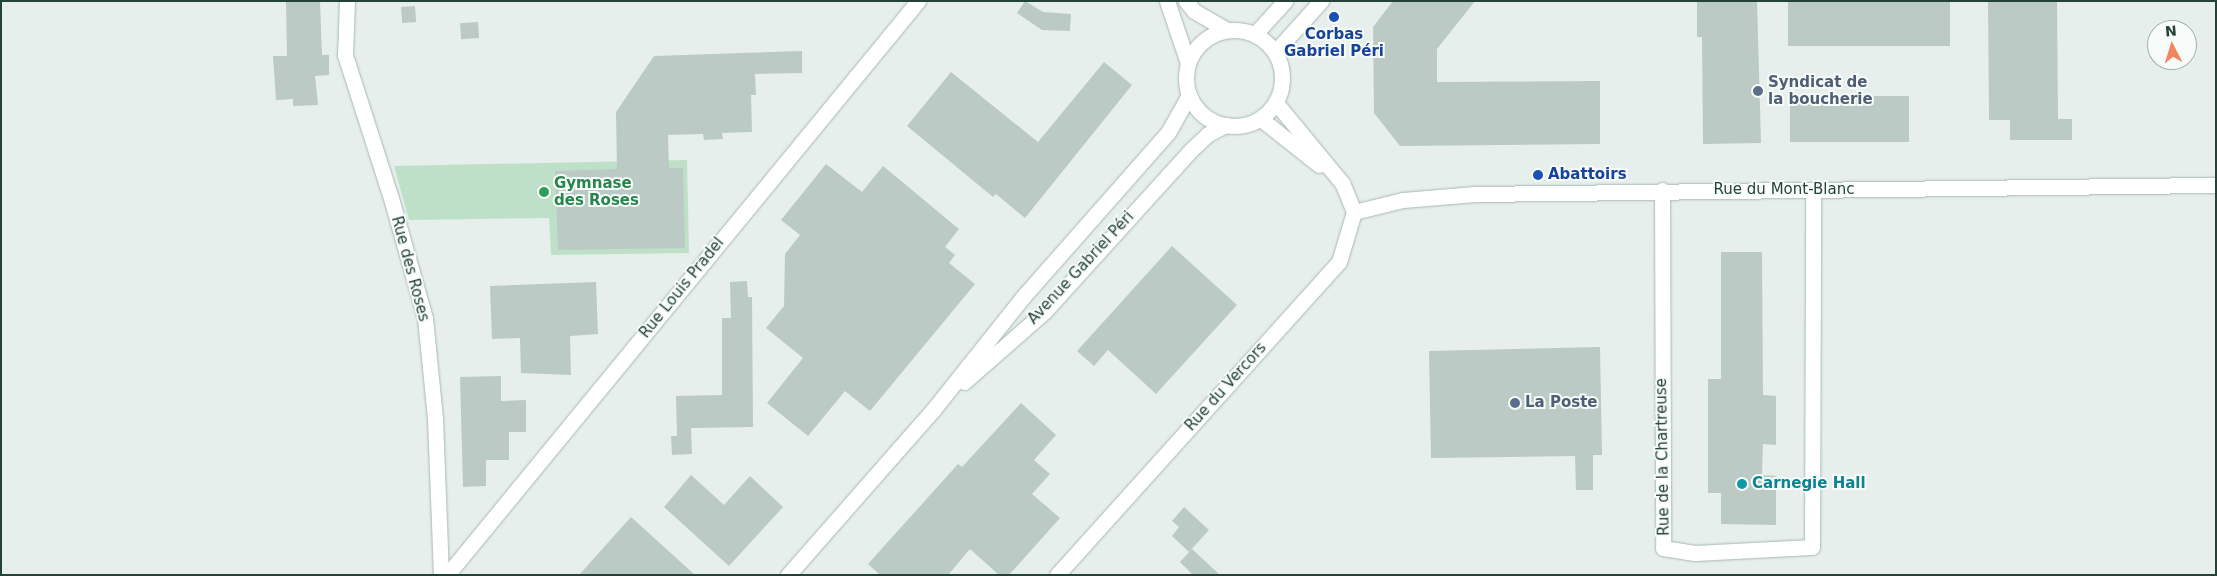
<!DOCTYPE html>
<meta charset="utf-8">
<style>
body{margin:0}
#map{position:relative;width:2217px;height:576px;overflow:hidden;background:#e6efeb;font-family:"DejaVu Sans",sans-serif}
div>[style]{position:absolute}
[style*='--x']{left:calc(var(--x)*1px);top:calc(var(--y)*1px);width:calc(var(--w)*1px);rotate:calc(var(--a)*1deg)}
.green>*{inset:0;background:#bfe0c8}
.building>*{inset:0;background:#bbcac4;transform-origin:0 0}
.roads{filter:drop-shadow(0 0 1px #a8b8b2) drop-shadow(0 0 1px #a8b8b2)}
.minor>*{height:15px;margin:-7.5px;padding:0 7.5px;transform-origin:7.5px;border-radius:7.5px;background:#fff}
.tertiary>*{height:15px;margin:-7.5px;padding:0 7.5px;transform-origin:7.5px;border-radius:7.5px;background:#fff}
.secondary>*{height:15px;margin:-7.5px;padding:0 7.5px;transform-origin:7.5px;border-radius:7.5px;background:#fff}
.secondary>.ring{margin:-7.5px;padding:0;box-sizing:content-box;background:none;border:15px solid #fff;border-radius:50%}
.dots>*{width:14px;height:14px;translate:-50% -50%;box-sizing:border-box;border:2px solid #f7fbf9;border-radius:50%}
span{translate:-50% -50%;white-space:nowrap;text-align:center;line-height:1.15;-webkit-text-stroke:4px #f7fbf9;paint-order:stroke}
.transit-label{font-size:15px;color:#164399;font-weight:700}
.left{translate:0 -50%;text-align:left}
.service-label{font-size:15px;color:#4e5e75;font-weight:700}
.leisure-label{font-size:15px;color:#27864d;font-weight:700}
.street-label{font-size:15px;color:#24423a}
.culture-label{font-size:15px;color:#0d838f;font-weight:700}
.frame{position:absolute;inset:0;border:2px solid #24423a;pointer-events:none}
.north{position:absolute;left:2147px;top:20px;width:50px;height:50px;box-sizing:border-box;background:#f7fbf9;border:1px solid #a3b1ad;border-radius:50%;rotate:355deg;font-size:14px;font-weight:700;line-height:20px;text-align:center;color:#24423a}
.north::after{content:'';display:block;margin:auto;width:18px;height:22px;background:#f4845f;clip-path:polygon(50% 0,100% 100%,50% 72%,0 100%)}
</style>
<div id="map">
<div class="green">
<i style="clip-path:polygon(687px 160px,689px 253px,551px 255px,549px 218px,409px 220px,394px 166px)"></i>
</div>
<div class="building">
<i style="clip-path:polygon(286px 1px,320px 1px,322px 55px,329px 55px,329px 75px,315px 76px,318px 105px,293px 106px,293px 99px,276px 100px,273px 56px,287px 56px)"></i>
<i style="clip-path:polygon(1025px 1px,1043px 12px,1071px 14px,1070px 31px,1042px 30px,1017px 13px)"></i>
<i style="clip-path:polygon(1393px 1px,1475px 1px,1437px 49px,1437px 82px,1600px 81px,1600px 144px,1400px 146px,1374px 113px,1373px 27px)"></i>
<i style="clip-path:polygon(1697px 1px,1757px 1px,1761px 143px,1703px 144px,1702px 37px,1697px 37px)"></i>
<i style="left:1788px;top:1px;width:162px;height:45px"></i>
<i style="clip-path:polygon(1988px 1px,2057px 1px,2058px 119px,2072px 119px,2072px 140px,2010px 140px,2010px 120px,1989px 120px)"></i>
<i style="left:415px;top:6px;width:16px;height:14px;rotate:86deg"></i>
<i style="left:478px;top:22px;width:16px;height:18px;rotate:86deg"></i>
<i style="clip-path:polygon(802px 51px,802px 73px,755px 74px,756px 95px,751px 95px,752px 132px,722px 133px,723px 139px,704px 140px,703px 134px,668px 135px,669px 168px,683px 168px,685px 248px,558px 250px,555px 171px,617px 169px,616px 112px,654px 56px)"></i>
<i style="clip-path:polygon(1104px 62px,1132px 85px,1025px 218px,996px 194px,993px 197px,907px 126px,951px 72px,1038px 142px)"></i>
<i style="left:1790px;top:96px;width:119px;height:46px"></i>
<i style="clip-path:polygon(826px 164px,862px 192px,883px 166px,959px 229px,945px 247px,955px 255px,949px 263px,975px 284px,870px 411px,845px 391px,808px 436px,767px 403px,803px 358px,766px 328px,784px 306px,785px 254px,800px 235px,781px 220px)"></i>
<i style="clip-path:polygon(1172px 246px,1237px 305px,1156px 394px,1108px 350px,1094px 366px,1077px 351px)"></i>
<i style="clip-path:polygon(1721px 252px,1762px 252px,1763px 395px,1776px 396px,1776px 445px,1763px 444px,1762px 475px,1776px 476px,1776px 525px,1721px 524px,1721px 493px,1708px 493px,1708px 379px,1721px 379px)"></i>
<i style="clip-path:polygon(747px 281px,748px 297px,752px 297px,753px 427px,691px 428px,692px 454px,672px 455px,671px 436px,677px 436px,676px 396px,722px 395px,722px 318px,731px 318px,730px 282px)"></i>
<i style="clip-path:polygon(596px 282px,598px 334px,570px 336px,571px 375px,521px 373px,520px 338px,492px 339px,490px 286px)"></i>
<i style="clip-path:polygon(1600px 347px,1602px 455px,1593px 455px,1593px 490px,1576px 490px,1575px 456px,1431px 458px,1429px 351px)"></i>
<i style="clip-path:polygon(501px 376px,501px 401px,526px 400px,526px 432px,509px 432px,509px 460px,486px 460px,486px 486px,463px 487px,460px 377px)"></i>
<i style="clip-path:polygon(1021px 403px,1056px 435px,1034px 460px,1050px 474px,1032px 494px,1060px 518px,1009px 575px,999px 575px,970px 549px,948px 575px,880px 575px,868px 564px,958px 464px,962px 467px)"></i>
<i style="clip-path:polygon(691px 475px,724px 505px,750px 476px,783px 507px,729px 566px,664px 507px)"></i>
<i style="clip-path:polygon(1184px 507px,1209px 530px,1189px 552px,1172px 536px,1179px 527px,1172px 521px)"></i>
<i style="clip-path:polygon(631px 517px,695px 575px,579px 575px)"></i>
<i style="clip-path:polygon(1192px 549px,1220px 575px,1193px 575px,1180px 562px)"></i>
</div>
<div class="roads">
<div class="minor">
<i style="--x:347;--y:1;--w:54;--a:92.1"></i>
<i style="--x:345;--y:55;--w:150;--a:72.2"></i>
<i style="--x:391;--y:198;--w:125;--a:74.2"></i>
<i style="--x:425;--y:318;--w:101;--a:84.3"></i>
<i style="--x:435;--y:419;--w:156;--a:87.8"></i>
<i style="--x:1662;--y:190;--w:358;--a:89.8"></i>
<i style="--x:1663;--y:548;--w:32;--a:9"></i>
<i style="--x:1695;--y:553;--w:117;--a:-2.9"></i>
<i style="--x:1812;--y:547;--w:356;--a:-89.8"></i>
<i style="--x:1354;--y:212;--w:50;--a:-13.8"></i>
<i style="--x:1403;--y:200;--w:72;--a:-4.8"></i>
<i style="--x:1475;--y:194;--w:741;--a:-0.7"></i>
<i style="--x:447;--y:575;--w:743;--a:-50.63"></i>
</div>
<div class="tertiary">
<i style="--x:1167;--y:1;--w:65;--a:71.3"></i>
<i style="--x:1186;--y:1;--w:13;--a:51"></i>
<i style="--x:1194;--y:11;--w:38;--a:30"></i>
<i style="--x:1261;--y:119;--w:74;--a:38.4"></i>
<i style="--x:1057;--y:575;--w:421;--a:-48"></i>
<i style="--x:1339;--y:262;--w:52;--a:-73.3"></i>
<i style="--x:1354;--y:212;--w:31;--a:-112"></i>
<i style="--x:1342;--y:183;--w:104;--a:-129.5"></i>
</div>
<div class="secondary">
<i class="ring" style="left:1186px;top:30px;width:81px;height:81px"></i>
<i style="--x:1255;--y:34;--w:45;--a:-47.7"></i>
<i style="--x:1275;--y:52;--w:69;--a:-48"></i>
<i style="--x:964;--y:382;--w:108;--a:-41.2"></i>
<i style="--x:1045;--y:311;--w:217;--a:-47.8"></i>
<i style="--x:1191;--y:150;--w:23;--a:-43"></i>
<i style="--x:1208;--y:134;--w:20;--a:-27"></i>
<i style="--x:788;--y:575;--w:220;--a:-48.7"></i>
<i style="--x:933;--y:410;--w:143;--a:-51.5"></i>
<i style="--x:1022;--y:298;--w:222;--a:-48.6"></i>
<i style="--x:1169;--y:131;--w:41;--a:-60.9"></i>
</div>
</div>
<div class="dots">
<i style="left:1334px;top:17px;background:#1a4fb4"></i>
<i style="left:1758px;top:91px;background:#5c6f8a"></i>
<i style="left:1538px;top:175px;background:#1a4fb4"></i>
<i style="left:544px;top:192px;background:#2e9e5b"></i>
<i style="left:1515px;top:403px;background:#5c6f8a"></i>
<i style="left:1742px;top:484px;background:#0f9aa8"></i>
</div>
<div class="transit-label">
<span style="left:1334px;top:43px">Corbas<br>Gabriel Péri</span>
<span class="left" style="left:1548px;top:175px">Abattoirs</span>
</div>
<div class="service-label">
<span class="left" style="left:1768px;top:91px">Syndicat de<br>la boucherie</span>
<span class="left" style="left:1525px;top:403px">La Poste</span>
</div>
<div class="leisure-label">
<span class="left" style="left:554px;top:192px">Gymnase<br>des Roses</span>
</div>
<div class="street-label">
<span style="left:1784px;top:190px">Rue du Mont-Blanc</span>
<span style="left:1081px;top:268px;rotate:-47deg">Avenue Gabriel Péri</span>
<span style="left:410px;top:269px;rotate:75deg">Rue des Roses</span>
<span style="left:682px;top:288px;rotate:-51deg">Rue Louis Pradel</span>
<span style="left:1226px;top:387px;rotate:-48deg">Rue du Vercors</span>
<span style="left:1663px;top:457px;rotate:-91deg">Rue de la Chartreuse</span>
</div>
<div class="culture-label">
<span class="left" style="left:1752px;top:484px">Carnegie Hall</span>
</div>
<div class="frame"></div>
<div class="north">N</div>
</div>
